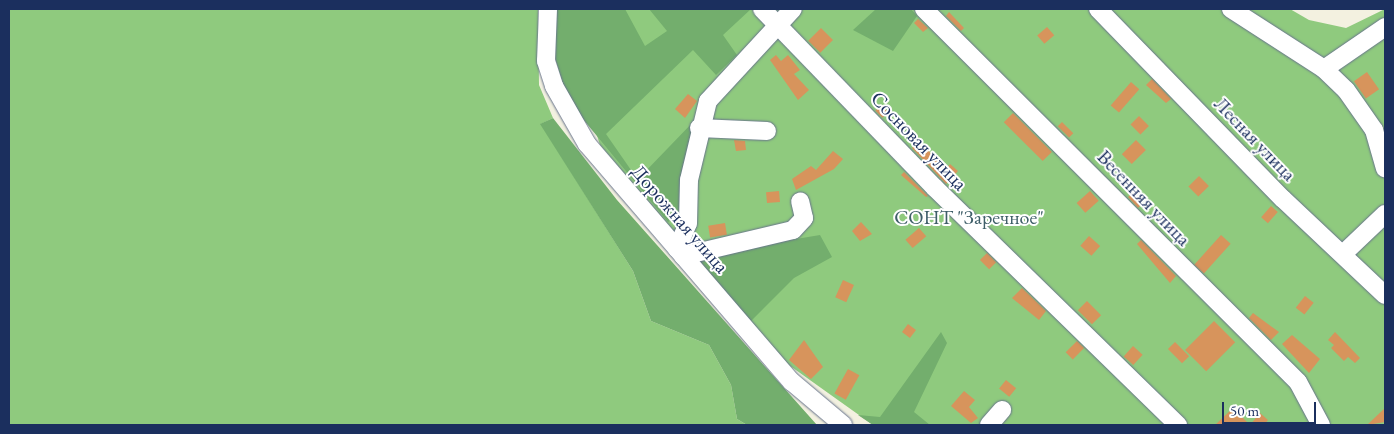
<!DOCTYPE html>
<meta charset="utf-8">
<style>
body{margin:0}
#map{position:relative;width:1394px;height:434px;overflow:hidden;background:#f3f1e0;font-family:"EB Garamond",serif}
div>[style]{position:absolute}
[style*='--x']{left:calc(var(--x)*1px);top:calc(var(--y)*1px);width:calc(var(--w)*1px);rotate:calc(var(--a)*1deg)}
.green>*{inset:0;background:#8fca7e}
.forest>*{inset:0;background:#73ae6d}
.building>*{inset:0;background:#d7945c;transform-origin:0 0}
.roads{filter:drop-shadow(0 0 1px #67738c) drop-shadow(0 0 1px #67738c)}
.minor>*{height:18px;margin:-9px;padding:0 9px;transform-origin:9px;border-radius:9px;background:#fff}
span{translate:-50% -50%;white-space:nowrap;text-align:center;line-height:1.15;-webkit-text-stroke:4px #fff;paint-order:stroke}
.street-label{font-size:20px;color:#1b2f5e}
.park-label{font-size:20px;color:#3e5e68}
.frame{position:absolute;inset:0;border:10px solid #1b2f5e;pointer-events:none}
.scale{position:absolute;left:1222px;top:402px;width:94px;height:22px;box-sizing:border-box;border:2px solid #1b2f5e;border-top:0;padding-left:6px;font-size:15px;line-height:18px;white-space:nowrap;color:#1b2f5e;-webkit-text-stroke:4px #fff;paint-order:stroke}
</style>
<div id="map">
<div class="green">
<i style="clip-path:polygon(9px 9px,538px 9px,539px 85px,553px 118px,541px 124px,633px 271px,651px 321px,709px 345px,731px 385px,737px 419px,747px 425px,9px 425px)"></i>
<i style="clip-path:polygon(556px 9px,1290px 9px,1309px 20px,1346px 28px,1385px 9px,1385px 425px,873px 425px,786px 363px,600px 145px)"></i>
</div>
<div class="forest">
<i style="clip-path:polygon(556px 9px,625px 9px,645px 46px,667px 31px,649px 9px,751px 9px,723px 35px,737px 55px,716px 75px,693px 50px,606px 134px,631px 170px,641px 176px,696px 119px,685px 213px,668px 222px,568px 101px,554px 55px)"></i>
<i style="clip-path:polygon(876px 9px,911px 9px,917px 16px,893px 51px,853px 30px)"></i>
<i style="clip-path:polygon(553px 118px,617px 200px,817px 425px,747px 425px,737px 419px,731px 385px,709px 345px,651px 321px,633px 271px,540px 124px)"></i>
<i style="clip-path:polygon(820px 235px,832px 257px,794px 278px,749px 323px,696px 256px)"></i>
<i style="clip-path:polygon(941px 332px,947px 343px,914px 412px,930px 425px,873px 425px,858px 415px,880px 417px)"></i>
</div>
<div class="building">
<i style="clip-path:polygon(949px 12px,964px 28px,961px 31px,946px 16px)"></i>
<i style="clip-path:polygon(918px 19px,928px 28px,923px 32px,914px 23px)"></i>
<i style="left:1047px;top:27px;width:11px;height:13px;rotate:49deg"></i>
<i style="left:821px;top:28px;width:17px;height:18px;rotate:45deg"></i>
<i style="clip-path:polygon(776px 55px,781px 61px,788px 55px,800px 70px,794px 74px,809px 90px,798px 100px,770px 60px)"></i>
<i style="left:1367px;top:72px;width:21px;height:16px;rotate:55deg"></i>
<i style="clip-path:polygon(1152px 79px,1171px 99px,1166px 103px,1146px 85px)"></i>
<i style="left:1131px;top:82px;width:11px;height:31px;rotate:41deg"></i>
<i style="clip-path:polygon(688px 94px,697px 101px,685px 118px,675px 109px)"></i>
<i style="left:881px;top:105px;width:10px;height:8px;rotate:45deg"></i>
<i style="left:1013px;top:113px;width:55px;height:13px;rotate:45deg"></i>
<i style="left:1139px;top:116px;width:14px;height:12px;rotate:45deg"></i>
<i style="left:1062px;top:122px;width:16px;height:6px;rotate:45deg"></i>
<i style="clip-path:polygon(734px 140px,745px 141px,746px 150px,736px 151px)"></i>
<i style="left:1136px;top:140px;width:14px;height:20px;rotate:45deg"></i>
<i style="clip-path:polygon(918px 141px,947px 168px,950px 164px,958px 171px,946px 184px,912px 148px)"></i>
<i style="clip-path:polygon(833px 151px,843px 159px,834px 169px,796px 190px,792px 179px,811px 166px,816px 170px)"></i>
<i style="clip-path:polygon(904px 172px,928px 196px,926px 197px,901px 175px)"></i>
<i style="left:1199px;top:176px;width:14px;height:15px;rotate:45deg"></i>
<i style="left:779px;top:191px;width:11px;height:13px;rotate:85deg"></i>
<i style="left:1090px;top:191px;width:13px;height:18px;rotate:48deg"></i>
<i style="clip-path:polygon(1133px 193px,1143px 203px,1138px 208px,1128px 197px)"></i>
<i style="left:1271px;top:206px;width:9px;height:15px;rotate:41deg"></i>
<i style="clip-path:polygon(861px 222px,872px 234px,860px 241px,852px 231px)"></i>
<i style="left:725px;top:223px;width:12px;height:17px;rotate:81deg"></i>
<i style="left:919px;top:228px;width:11px;height:18px;rotate:49deg"></i>
<i style="left:1221px;top:235px;width:13px;height:40px;rotate:42deg"></i>
<i style="left:1089px;top:236px;width:15px;height:13px;rotate:42deg"></i>
<i style="clip-path:polygon(1141px 240px,1176px 276px,1170px 283px,1137px 244px)"></i>
<i style="left:987px;top:253px;width:13px;height:10px;rotate:45deg"></i>
<i style="left:843px;top:280px;width:12px;height:19px;rotate:24deg"></i>
<i style="clip-path:polygon(1022px 288px,1046px 311px,1039px 320px,1012px 298px)"></i>
<i style="left:1305px;top:296px;width:11px;height:15px;rotate:38deg"></i>
<i style="left:1087px;top:301px;width:20px;height:13px;rotate:45deg"></i>
<i style="clip-path:polygon(1253px 313px,1279px 332px,1271px 340px,1249px 318px)"></i>
<i style="left:1214px;top:321px;width:30px;height:41px;rotate:45deg"></i>
<i style="left:908px;top:324px;width:10px;height:10px;rotate:37deg"></i>
<i style="clip-path:polygon(1335px 332px,1360px 358px,1355px 363px,1348px 357px,1344px 361px,1331px 348px,1334px 345px,1328px 340px)"></i>
<i style="clip-path:polygon(1292px 335px,1320px 359px,1309px 373px,1282px 344px)"></i>
<i style="clip-path:polygon(804px 340px,823px 367px,811px 379px,789px 360px)"></i>
<i style="left:1077px;top:341px;width:10px;height:16px;rotate:45deg"></i>
<i style="left:1175px;top:342px;width:20px;height:10px;rotate:45deg"></i>
<i style="left:1133px;top:346px;width:13px;height:14px;rotate:42deg"></i>
<i style="left:848px;top:369px;width:13px;height:28px;rotate:29deg"></i>
<i style="left:1006px;top:380px;width:13px;height:11px;rotate:39deg"></i>
<i style="clip-path:polygon(964px 391px,975px 400px,969px 407px,978px 418px,971px 423px,951px 406px)"></i>
<i style="clip-path:polygon(1233px 408px,1250px 425px,1260px 413px,1268px 420px,1264px 425px,1215px 425px)"></i>
<i style="clip-path:polygon(1385px 408px,1385px 422px,1367px 425px)"></i>
</div>
<div class="roads">
<div class="minor">
<i style="--x:548;--y:9;--w:52;--a:92.2"></i>
<i style="--x:546;--y:61;--w:26;--a:72"></i>
<i style="--x:554;--y:86;--w:67;--a:60.4"></i>
<i style="--x:587;--y:144;--w:314;--a:49.3"></i>
<i style="--x:792;--y:382;--w:67;--a:40.1"></i>
<i style="--x:762;--y:9;--w:248;--a:46"></i>
<i style="--x:934;--y:187;--w:341;--a:44.3"></i>
<i style="--x:924;--y:9;--w:528;--a:44.92"></i>
<i style="--x:1298;--y:382;--w:49;--a:61.9"></i>
<i style="--x:1098;--y:9;--w:265;--a:45.8"></i>
<i style="--x:1283;--y:199;--w:140;--a:43.3"></i>
<i style="--x:1231;--y:9;--w:111;--a:32.8"></i>
<i style="--x:1324;--y:69;--w:30;--a:44"></i>
<i style="--x:1346;--y:90;--w:49;--a:55"></i>
<i style="--x:1374;--y:130;--w:40;--a:74"></i>
<i style="--x:1324;--y:69;--w:74;--a:-34.5"></i>
<i style="--x:699;--y:128;--w:68;--a:2.5"></i>
<i style="--x:677;--y:249;--w:28;--a:-67"></i>
<i style="--x:688;--y:223;--w:43;--a:-88.7"></i>
<i style="--x:689;--y:180;--w:81;--a:-76.5"></i>
<i style="--x:708;--y:101;--w:125;--a:-47.3"></i>
<i style="--x:1343;--y:254;--w:58;--a:-43.6"></i>
<i style="--x:683;--y:256;--w:113;--a:-13.3"></i>
<i style="--x:793;--y:230;--w:16;--a:-47"></i>
<i style="--x:804;--y:218;--w:17;--a:-103"></i>
<i style="--x:989;--y:425;--w:20;--a:-49"></i>
</div>
</div>
<div class="street-label">
<span style="left:1255px;top:139px;rotate:46deg">Лесная улица</span>
<span style="left:919px;top:141px;rotate:46deg">Сосновая улица</span>
<span style="left:1144px;top:198px;rotate:46deg">Весенняя улица</span>
<span style="left:680px;top:219px;rotate:49deg">Дорожная улица</span>
</div>
<div class="park-label">
<span style="left:969px;top:217px">СОНТ "Заречное"</span>
</div>
<div class="frame"></div>
<div class="scale">50 m</div>
</div>
